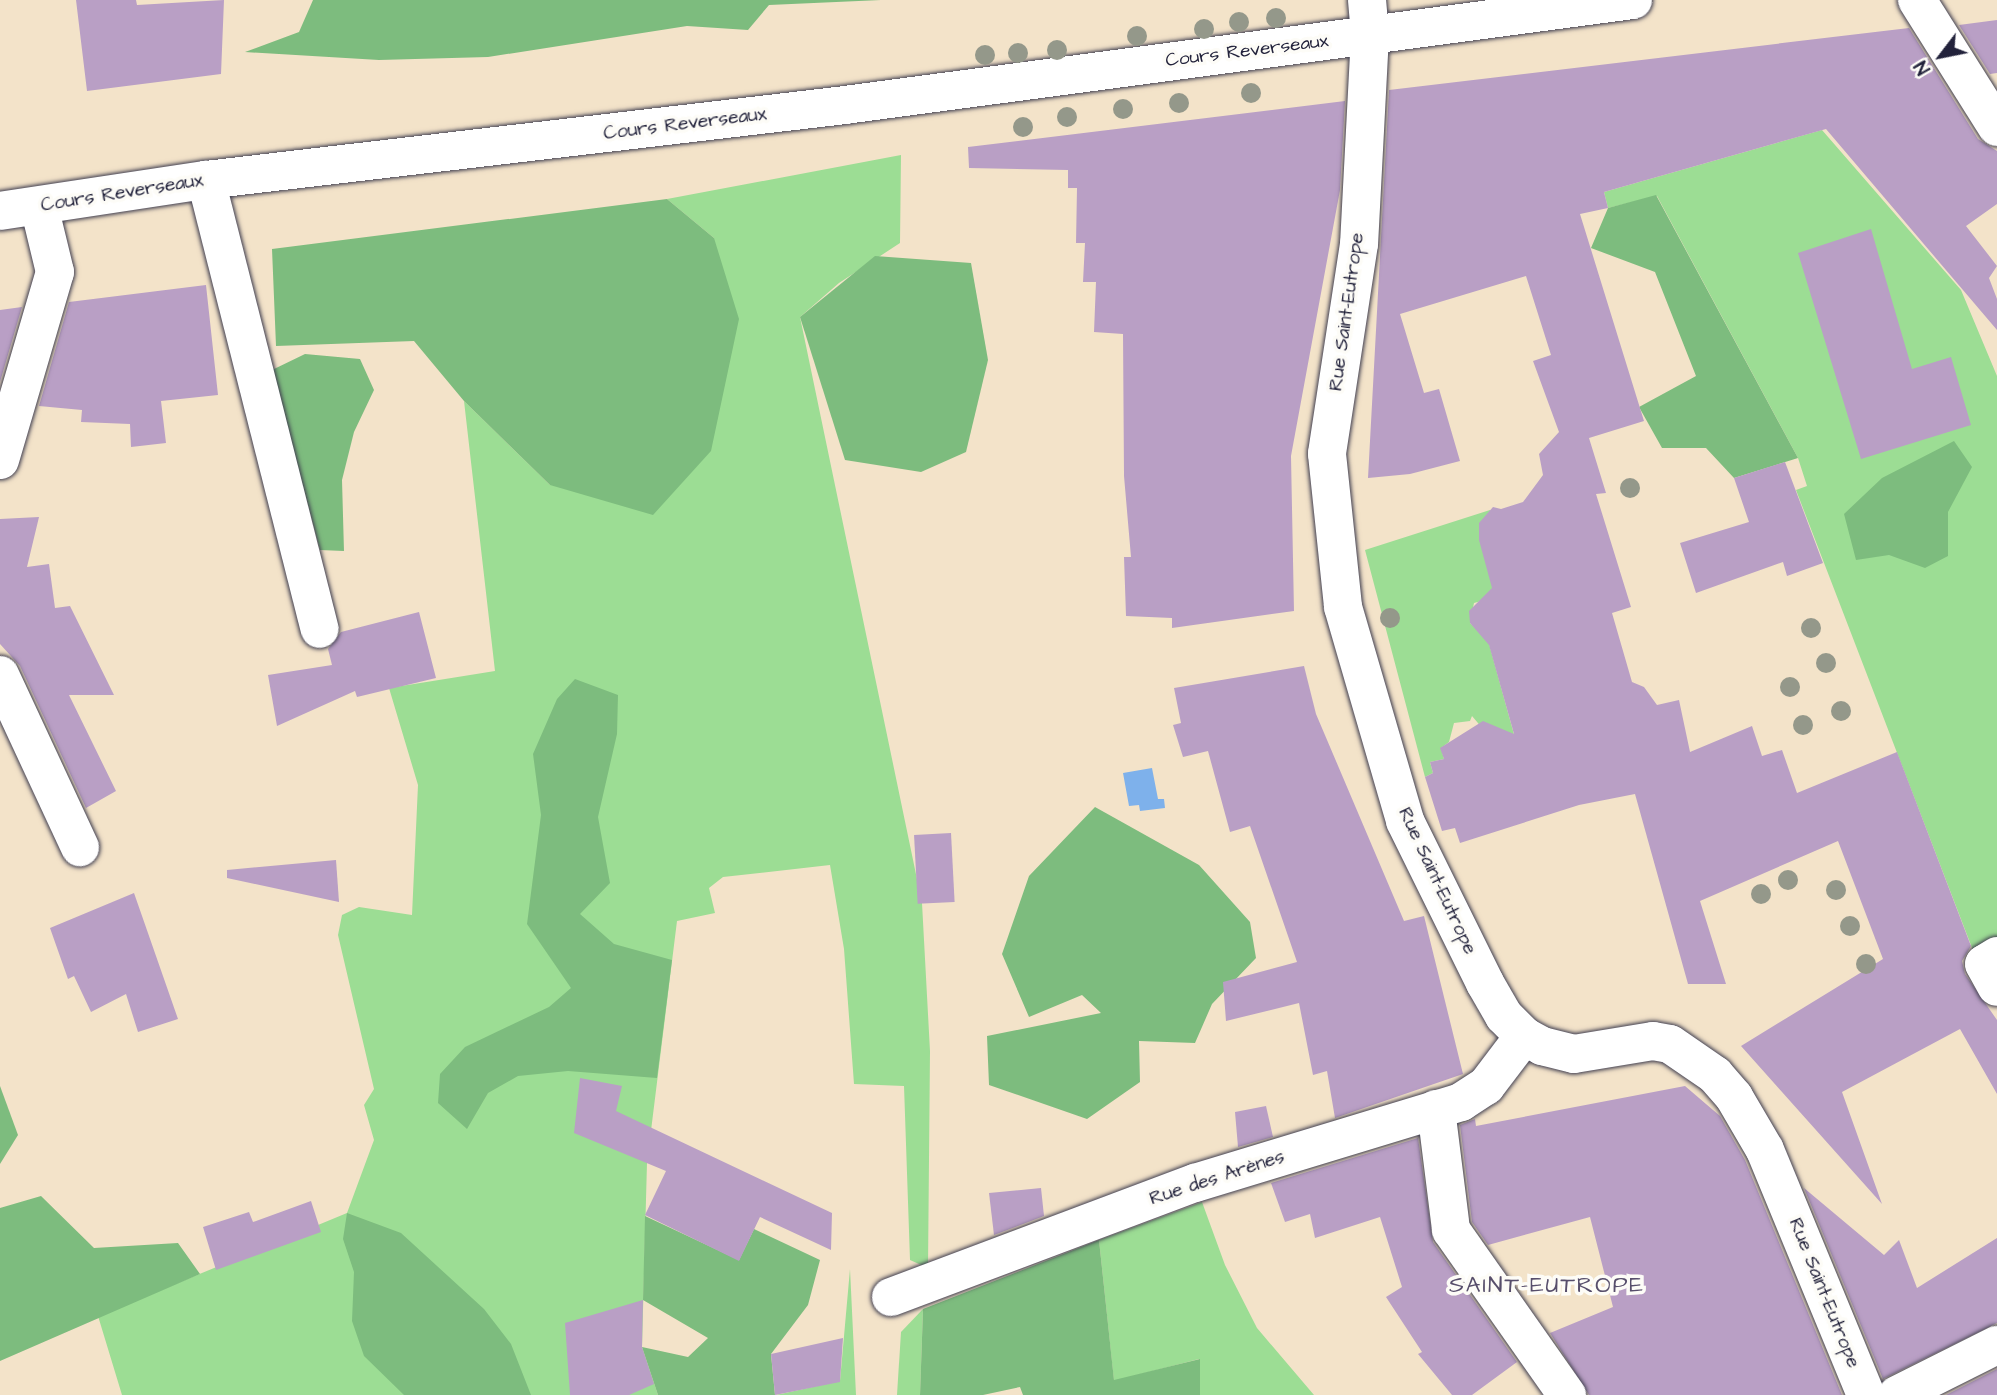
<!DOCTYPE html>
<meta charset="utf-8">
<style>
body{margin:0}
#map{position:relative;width:1997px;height:1395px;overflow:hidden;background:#f3e3c9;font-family:"Architects Daughter",sans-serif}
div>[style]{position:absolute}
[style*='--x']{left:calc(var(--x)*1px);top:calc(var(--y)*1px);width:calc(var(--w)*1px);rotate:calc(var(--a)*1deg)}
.green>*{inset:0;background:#9cdd94}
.forest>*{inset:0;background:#7dbc7e}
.water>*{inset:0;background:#7eb1eb}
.building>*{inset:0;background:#b99fc5;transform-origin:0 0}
.roads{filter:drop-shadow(0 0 2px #413f50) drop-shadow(0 0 2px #413f50)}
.minor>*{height:38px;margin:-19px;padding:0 19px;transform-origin:19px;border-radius:19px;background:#fff}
.major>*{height:38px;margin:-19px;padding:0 19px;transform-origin:19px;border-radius:19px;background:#fff}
.trees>*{width:20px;height:20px;margin:-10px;border-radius:50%;background:#94988a}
span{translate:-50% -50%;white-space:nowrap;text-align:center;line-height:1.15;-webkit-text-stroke:7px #fdfcf7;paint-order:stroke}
.street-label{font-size:19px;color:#22223b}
.quarter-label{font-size:23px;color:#574e6b;letter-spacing:2px}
.north{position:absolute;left:1906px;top:21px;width:70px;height:70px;-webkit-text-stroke:5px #fdfcf7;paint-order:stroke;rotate:238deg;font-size:19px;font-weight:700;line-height:28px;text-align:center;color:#22223b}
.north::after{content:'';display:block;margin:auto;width:24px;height:32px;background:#22223b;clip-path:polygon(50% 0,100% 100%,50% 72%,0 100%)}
</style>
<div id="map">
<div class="green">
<i style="clip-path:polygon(1822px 130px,1961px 290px,1997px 376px,1997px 942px,1974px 953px,1796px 490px,1807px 486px,1798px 458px,1657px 196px,1608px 208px,1604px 192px)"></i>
<i style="clip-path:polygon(901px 155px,900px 243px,839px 283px,800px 317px,922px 903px,930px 1051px,928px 1268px,910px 1260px,904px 1086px,854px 1084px,844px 949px,830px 865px,723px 877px,709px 888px,715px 913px,677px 921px,647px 1163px,642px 1347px,658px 1395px,122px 1395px,98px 1316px,347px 1213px,374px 1140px,364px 1105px,374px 1089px,338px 935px,342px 915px,359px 907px,412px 915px,418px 785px,389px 688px,495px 671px,464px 401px,550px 485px,714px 238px,667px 199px)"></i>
<i style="clip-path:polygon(1490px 510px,1495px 517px,1479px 539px,1486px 542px,1503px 595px,1474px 603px,1470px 623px,1488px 640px,1515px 738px,1483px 729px,1472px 716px,1470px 721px,1454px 723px,1449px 742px,1441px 748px,1444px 759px,1430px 762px,1433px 773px,1425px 777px,1365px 550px)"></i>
<i style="clip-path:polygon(1202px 1202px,1225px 1265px,1257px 1328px,1314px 1395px,1200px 1395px,1199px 1359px,1114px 1381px,1099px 1240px)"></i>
<i style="clip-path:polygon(850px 1269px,856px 1395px,776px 1395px,840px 1381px)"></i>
<i style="clip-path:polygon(923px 1309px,920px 1395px,897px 1395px,901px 1332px)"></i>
</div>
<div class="forest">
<i style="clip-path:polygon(313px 0,881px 0,769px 5px,748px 30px,687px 26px,488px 57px,379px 60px,245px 52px,299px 32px)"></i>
<i style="clip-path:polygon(1656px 195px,1798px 458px,1734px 478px,1706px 448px,1662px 448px,1639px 407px,1696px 376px,1655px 272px,1591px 248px,1608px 208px)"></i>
<i style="clip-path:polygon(667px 199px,714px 238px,739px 319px,711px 451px,653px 515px,550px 485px,464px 401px,414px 341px,276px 346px,272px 249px)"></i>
<i style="clip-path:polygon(875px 256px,971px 263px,988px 360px,966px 452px,921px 472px,845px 460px,800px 317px)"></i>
<i style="clip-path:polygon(305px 354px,360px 359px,374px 390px,354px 432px,342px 480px,344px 551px,320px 550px,272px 370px)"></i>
<i style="clip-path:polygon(1954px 441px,1972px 467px,1948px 512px,1948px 556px,1925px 568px,1889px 555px,1856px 560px,1844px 514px,1882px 478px)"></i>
<i style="clip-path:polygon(575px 679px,618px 695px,617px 734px,598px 817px,610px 883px,580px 914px,614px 944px,672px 960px,657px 1078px,568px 1071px,518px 1076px,488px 1093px,467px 1129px,438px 1103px,440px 1074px,465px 1047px,549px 1007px,571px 988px,527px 924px,541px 815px,533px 754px,557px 699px)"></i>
<i style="clip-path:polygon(1095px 807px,1199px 865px,1250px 922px,1256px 958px,1212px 1004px,1195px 1043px,1139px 1041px,1140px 1082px,1087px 1119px,989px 1085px,987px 1036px,1101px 1013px,1082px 995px,1029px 1017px,1002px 954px,1029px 876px)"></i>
<i style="clip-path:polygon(0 1086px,18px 1135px,0 1164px)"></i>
<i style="clip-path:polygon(41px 1196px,94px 1248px,178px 1243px,200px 1274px,0 1361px,0 1208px)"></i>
<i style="clip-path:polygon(347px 1213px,401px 1233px,484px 1309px,511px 1344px,531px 1395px,404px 1395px,364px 1356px,352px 1321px,354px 1272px,343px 1239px)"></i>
<i style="clip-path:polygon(645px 1216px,739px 1260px,754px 1229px,820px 1260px,808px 1305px,771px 1354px,775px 1395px,658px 1395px,642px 1347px,688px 1357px,708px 1338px,643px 1300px)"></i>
<i style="clip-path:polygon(1099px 1240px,1114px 1380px,1200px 1359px,1200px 1395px,1023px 1395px,1020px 1387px,983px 1395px,920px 1395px,923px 1309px)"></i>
</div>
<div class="water">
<i style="clip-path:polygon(1152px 768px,1158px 799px,1164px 799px,1165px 808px,1140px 811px,1139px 805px,1129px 806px,1123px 773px)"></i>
</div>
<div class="building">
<i style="clip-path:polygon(76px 0,136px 0,137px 5px,224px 0,221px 74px,87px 91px)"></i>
<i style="clip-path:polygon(1997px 20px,1997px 73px,1990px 74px,1959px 25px)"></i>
<i style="clip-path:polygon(1909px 28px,1978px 139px,1997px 151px,1997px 204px,1966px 226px,1997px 266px,1989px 278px,1997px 299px,1997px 330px,1826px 129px,1604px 192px,1608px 208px,1580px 214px,1644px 421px,1589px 438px,1606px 493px,1596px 494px,1631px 607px,1612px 613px,1632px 682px,1644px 687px,1657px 705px,1679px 700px,1690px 752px,1752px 726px,1762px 756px,1782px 750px,1797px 793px,1897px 752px,1971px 946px,1962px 961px,1965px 974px,1997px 1020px,1997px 1094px,1960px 1029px,1842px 1092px,1882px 1204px,1741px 1046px,1883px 959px,1838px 841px,1700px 901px,1726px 984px,1688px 984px,1635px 794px,1579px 805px,1460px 843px,1455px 828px,1442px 831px,1425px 777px,1433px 773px,1430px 762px,1444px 759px,1440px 748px,1483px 721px,1514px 734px,1489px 645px,1470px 623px,1469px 611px,1492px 588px,1479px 540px,1479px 523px,1493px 507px,1501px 509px,1523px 502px,1543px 475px,1539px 454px,1559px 432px,1533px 361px,1551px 355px,1526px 276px,1400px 314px,1424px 393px,1439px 389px,1460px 461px,1410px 474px,1368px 478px,1389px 90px)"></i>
<i style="clip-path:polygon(1345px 101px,1340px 190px,1291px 456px,1294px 611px,1172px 628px,1172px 618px,1126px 616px,1124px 557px,1131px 557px,1124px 476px,1123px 334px,1094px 332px,1096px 282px,1083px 282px,1085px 243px,1076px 243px,1077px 188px,1068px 188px,1068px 170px,969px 168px,968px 147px)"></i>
<i style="clip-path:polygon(1871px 229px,1912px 369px,1951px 357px,1971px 425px,1861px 459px,1798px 253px)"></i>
<i style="clip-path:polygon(206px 285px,218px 395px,161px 401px,166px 443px,131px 447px,130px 424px,81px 422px,82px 410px,39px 406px,69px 302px)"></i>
<i style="clip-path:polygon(22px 307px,0 382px,0 310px)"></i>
<i style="clip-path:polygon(1785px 462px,1823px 563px,1787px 576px,1783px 562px,1696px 593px,1680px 543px,1749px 522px,1734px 478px)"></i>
<i style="clip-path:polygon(39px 517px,27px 567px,49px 564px,55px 608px,70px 606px,114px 695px,69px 695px,116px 791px,86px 808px,20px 666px,0 644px,0 519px)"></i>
<i style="clip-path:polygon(419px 612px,436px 678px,357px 697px,355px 691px,277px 726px,268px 675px,332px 665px,328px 649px,341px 632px)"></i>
<i style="clip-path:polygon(1304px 666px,1316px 714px,1404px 921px,1424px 916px,1463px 1074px,1335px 1118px,1327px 1071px,1313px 1075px,1299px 1003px,1226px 1021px,1223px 982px,1297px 962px,1250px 826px,1230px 832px,1208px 751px,1183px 757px,1173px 725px,1181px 723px,1174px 688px)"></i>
<i style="left:951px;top:833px;width:69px;height:37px;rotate:87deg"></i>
<i style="clip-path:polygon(336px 860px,339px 902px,227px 878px,227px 870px)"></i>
<i style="clip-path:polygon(134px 893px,178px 1019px,138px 1032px,126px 994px,91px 1012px,74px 976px,68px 979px,50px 928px)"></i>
<i style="clip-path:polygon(580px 1078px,622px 1086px,616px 1111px,832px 1213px,831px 1250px,760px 1217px,739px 1261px,645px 1215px,666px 1171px,574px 1133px)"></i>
<i style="clip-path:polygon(1685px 1086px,1720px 1116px,1745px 1160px,1842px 1395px,1589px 1395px,1550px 1333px,1613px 1307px,1590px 1217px,1488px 1245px,1472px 1222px,1460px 1125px,1475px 1119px,1476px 1126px)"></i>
<i style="clip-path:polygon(1266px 1106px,1273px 1137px,1238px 1147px,1235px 1112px)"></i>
<i style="clip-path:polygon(1418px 1138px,1433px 1242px,1517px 1362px,1472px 1395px,1452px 1395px,1418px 1354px,1422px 1352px,1386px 1297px,1402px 1287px,1380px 1217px,1315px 1238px,1310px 1214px,1285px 1222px,1271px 1183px)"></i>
<i style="clip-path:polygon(1041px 1188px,1044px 1216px,994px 1235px,989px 1193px)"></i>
<i style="clip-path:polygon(1804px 1188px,1884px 1255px,1899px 1240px,1917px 1288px,1997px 1238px,1997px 1323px,1883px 1379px)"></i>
<i style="clip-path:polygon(311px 1201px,321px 1232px,216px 1270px,203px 1227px,249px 1212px,253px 1222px)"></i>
<i style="clip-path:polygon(643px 1300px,642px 1347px,654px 1384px,629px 1395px,570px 1395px,565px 1323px)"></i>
<i style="clip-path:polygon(843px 1338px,840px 1382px,775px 1395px,771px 1354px)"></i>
<i style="clip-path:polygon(1997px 1369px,1997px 1395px,1946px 1395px)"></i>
</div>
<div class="roads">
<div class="minor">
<i style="--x:1367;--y:0;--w:35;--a:85"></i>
<i style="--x:1370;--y:35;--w:209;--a:93"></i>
<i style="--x:1359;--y:244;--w:212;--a:98.7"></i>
<i style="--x:1327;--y:454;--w:154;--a:84"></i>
<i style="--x:1343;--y:607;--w:223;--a:73.8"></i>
<i style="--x:1405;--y:821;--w:181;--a:63.7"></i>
<i style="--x:1485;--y:983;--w:38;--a:60"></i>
<i style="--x:1504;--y:1016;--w:28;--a:45"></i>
<i style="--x:1524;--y:1036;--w:21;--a:29"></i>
<i style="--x:1542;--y:1046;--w:33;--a:14"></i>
<i style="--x:1574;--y:1054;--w:80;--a:-9.3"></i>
<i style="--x:1653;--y:1041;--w:17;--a:10"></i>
<i style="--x:1670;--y:1044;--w:55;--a:34.6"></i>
<i style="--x:1715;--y:1075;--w:29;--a:49"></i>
<i style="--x:1734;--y:1097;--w:61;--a:59.7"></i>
<i style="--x:1765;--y:1150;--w:265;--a:67.6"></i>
<i style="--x:1917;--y:0;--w:150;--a:57.8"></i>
<i style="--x:206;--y:180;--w:463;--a:75.8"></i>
<i style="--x:0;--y:460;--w:196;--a:-73.7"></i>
<i style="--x:55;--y:272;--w:68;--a:-103.6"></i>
<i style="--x:0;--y:675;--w:190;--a:65.1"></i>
<i style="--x:1997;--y:956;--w:15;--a:148"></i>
<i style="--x:1984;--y:964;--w:26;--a:61"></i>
<i style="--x:1436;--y:1109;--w:122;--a:82.9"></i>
<i style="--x:1451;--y:1230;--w:202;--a:54.9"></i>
<i style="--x:891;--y:1297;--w:325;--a:-20.6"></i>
<i style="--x:1195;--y:1183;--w:278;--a:-16.9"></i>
<i style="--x:1461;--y:1102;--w:30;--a:-33"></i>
<i style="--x:1486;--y:1086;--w:63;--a:-52.8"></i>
<i style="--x:1897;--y:1395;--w:112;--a:-26.6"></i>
</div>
<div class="major">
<i style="--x:0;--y:211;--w:208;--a:-8.6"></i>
<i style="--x:206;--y:180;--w:643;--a:-6.69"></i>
<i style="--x:845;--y:105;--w:795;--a:-7.59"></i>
</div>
</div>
<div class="trees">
<i style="left:1276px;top:18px"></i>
<i style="left:1239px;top:22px"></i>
<i style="left:1204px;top:29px"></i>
<i style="left:1137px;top:36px"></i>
<i style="left:1057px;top:50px"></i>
<i style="left:1018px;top:53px"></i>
<i style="left:985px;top:55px"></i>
<i style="left:1251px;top:93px"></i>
<i style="left:1179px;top:103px"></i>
<i style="left:1123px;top:109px"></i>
<i style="left:1067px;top:117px"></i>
<i style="left:1023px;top:127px"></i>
<i style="left:1630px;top:488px"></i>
<i style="left:1390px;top:618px"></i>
<i style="left:1811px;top:628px"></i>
<i style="left:1826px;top:663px"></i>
<i style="left:1790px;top:687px"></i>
<i style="left:1841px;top:711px"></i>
<i style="left:1803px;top:725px"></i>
<i style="left:1788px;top:880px"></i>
<i style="left:1836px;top:890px"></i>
<i style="left:1761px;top:894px"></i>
<i style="left:1850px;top:926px"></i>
<i style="left:1866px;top:964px"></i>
</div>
<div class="street-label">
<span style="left:1247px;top:51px;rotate:-7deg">Cours Reverseaux</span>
<span style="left:685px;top:124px;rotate:-7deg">Cours Reverseaux</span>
<span style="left:122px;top:193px;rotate:-9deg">Cours Reverseaux</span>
<span style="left:1347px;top:312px;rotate:-82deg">Rue Saint-Eutrope</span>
<span style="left:1437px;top:881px;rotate:65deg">Rue Saint-Eutrope</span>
<span style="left:1217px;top:1178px;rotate:-18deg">Rue des Arènes</span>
<span style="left:1824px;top:1293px;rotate:68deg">Rue Saint-Eutrope</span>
</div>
<div class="quarter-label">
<span style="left:1547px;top:1285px">SAINT-EUTROPE</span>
</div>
<div class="north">N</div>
</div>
